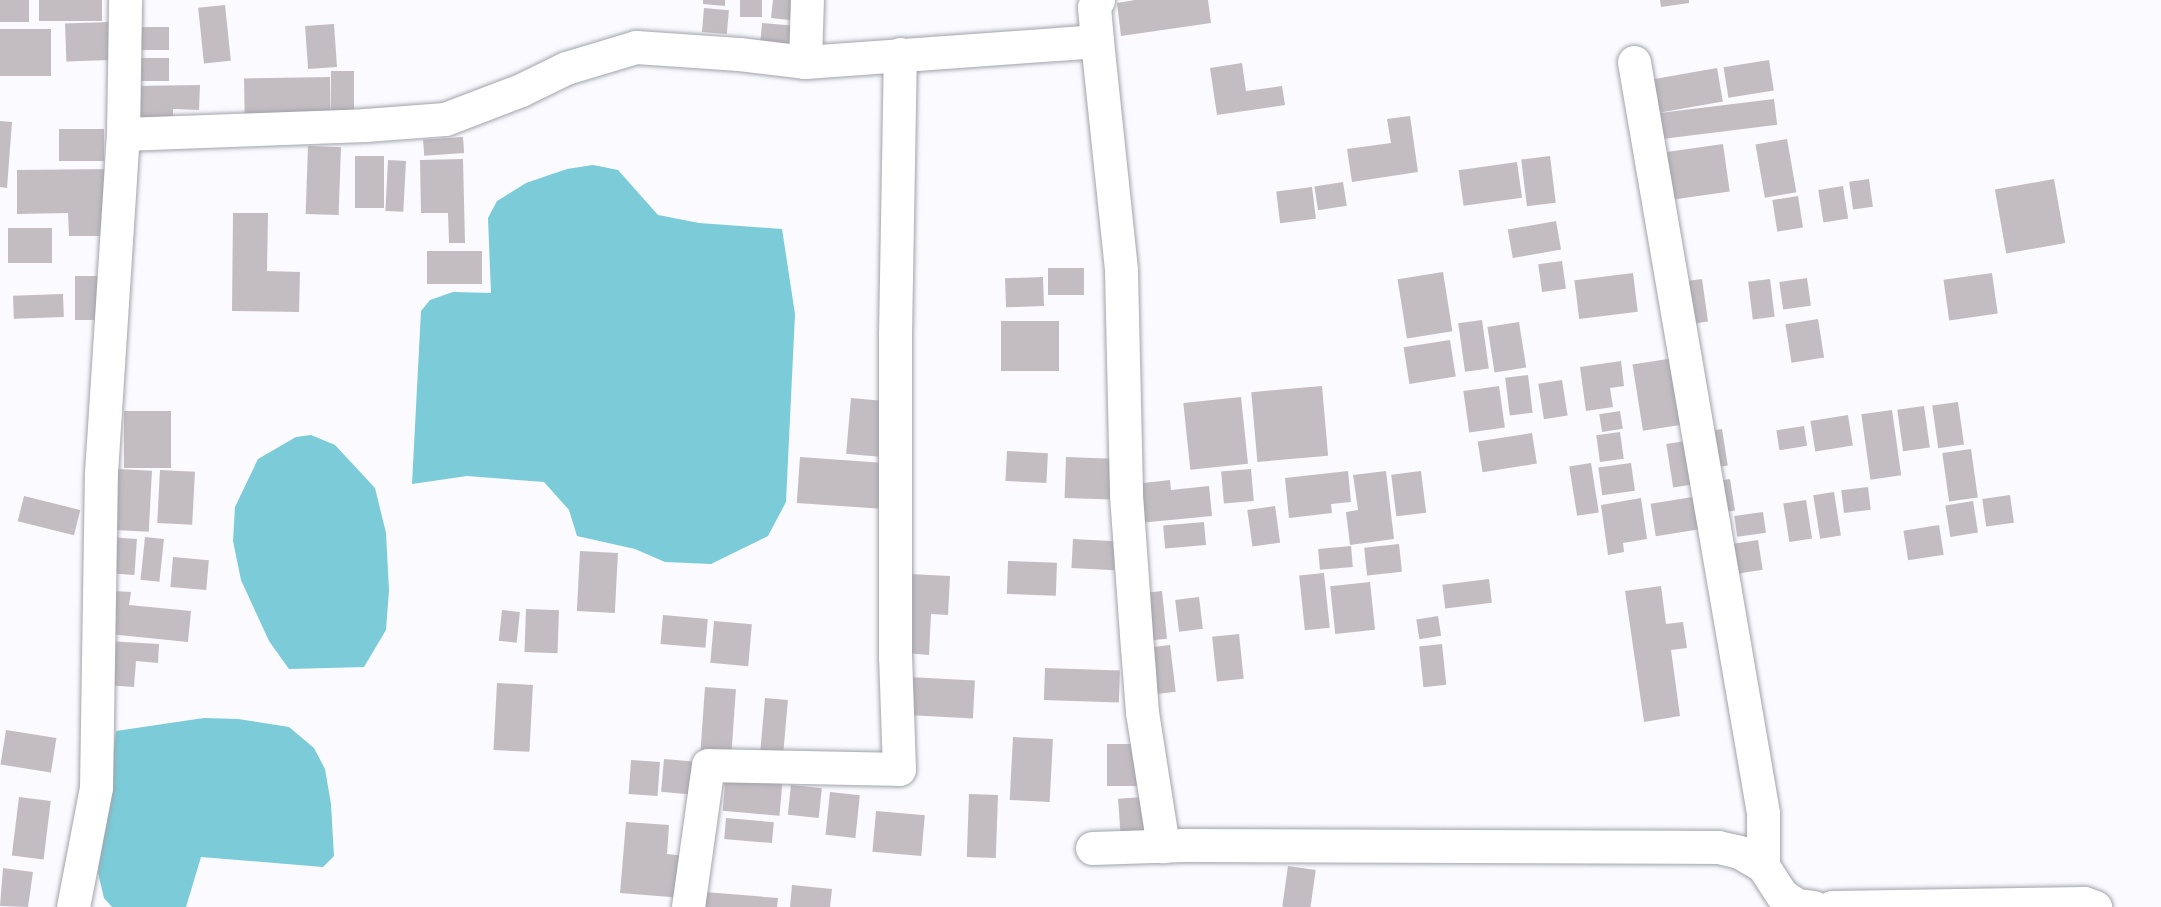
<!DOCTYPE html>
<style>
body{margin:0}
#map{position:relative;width:2161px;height:907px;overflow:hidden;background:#fafaff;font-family:Montserrat,sans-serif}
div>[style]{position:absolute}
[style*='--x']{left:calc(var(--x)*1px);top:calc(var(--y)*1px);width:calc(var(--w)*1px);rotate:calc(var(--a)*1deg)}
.water>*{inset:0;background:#7bcbd8}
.building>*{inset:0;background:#c3bdc2;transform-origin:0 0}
.roads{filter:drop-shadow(0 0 2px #a2a3aa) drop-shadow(0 0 2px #a2a3aa)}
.minor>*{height:33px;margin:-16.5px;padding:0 16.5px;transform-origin:16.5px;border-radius:16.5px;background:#fff}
span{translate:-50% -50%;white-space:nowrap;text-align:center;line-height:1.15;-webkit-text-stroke:4.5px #fafaff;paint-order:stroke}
</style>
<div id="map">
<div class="water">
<i style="clip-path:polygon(593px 165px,618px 170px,658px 215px,699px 223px,782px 229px,795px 314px,786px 502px,768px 536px,711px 564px,665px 562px,635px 549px,577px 536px,569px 510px,544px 482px,467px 476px,412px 484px,421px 311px,430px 300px,453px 292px,491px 293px,488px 218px,497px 201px,526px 183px,567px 169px)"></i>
<i style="clip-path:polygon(311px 435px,335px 445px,375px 488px,386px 533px,389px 590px,386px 630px,364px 667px,289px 669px,269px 641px,241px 580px,233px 541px,235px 507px,258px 459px,296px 437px)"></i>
<i style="clip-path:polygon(204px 718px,238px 719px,289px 727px,314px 748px,325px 769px,331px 804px,334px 856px,323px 867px,201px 857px,186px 907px,112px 907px,104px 898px,98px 873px,116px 731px)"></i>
</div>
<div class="building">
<i style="left:0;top:0;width:29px;height:22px"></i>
<i style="left:39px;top:0;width:63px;height:21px"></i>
<i style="clip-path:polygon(703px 0,725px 0,725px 6px,703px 4px)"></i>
<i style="left:740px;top:0;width:22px;height:17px"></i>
<i style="clip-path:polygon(773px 0,801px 0,799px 21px,771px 18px)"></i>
<i style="clip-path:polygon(1135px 0,1208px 0,1211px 23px,1121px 36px,1117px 3px)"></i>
<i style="clip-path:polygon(1660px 0,1689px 0,1689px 3px,1661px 7px)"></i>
<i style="left:225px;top:5px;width:56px;height:27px;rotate:84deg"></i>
<i style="left:704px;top:8px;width:25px;height:24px;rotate:5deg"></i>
<i style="left:109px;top:22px;width:38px;height:44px;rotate:88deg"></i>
<i style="left:762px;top:23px;width:35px;height:27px;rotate:5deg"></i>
<i style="left:334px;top:24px;width:43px;height:29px;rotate:86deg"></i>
<i style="left:169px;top:27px;width:23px;height:36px;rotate:90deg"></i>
<i style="left:0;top:29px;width:51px;height:47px"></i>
<i style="left:169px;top:58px;width:23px;height:35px;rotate:90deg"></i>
<i style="left:1769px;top:60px;width:31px;height:46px;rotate:81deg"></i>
<i style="clip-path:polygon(1242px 63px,1246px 91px,1282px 86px,1285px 105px,1217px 115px,1210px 68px)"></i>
<i style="left:1717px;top:68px;width:34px;height:72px;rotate:80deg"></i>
<i style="left:331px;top:71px;width:23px;height:52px"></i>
<i style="left:330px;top:77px;width:42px;height:86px;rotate:89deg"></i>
<i style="clip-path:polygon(200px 85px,199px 110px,173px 109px,173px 126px,133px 126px,133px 86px)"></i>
<i style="left:1774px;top:99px;width:26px;height:122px;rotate:83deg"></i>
<i style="clip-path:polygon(1410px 116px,1418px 172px,1352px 182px,1347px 149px,1391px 143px,1387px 119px)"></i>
<i style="clip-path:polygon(0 121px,12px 122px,7px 188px,0 187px)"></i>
<i style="left:59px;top:129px;width:45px;height:32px"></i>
<i style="left:463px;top:137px;width:16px;height:40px;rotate:86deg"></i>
<i style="left:1787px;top:139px;width:54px;height:32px;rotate:80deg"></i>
<i style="left:1723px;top:144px;width:48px;height:64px;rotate:82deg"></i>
<i style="left:308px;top:146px;width:33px;height:68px;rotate:2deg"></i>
<i style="left:355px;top:156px;width:29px;height:52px"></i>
<i style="left:1550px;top:156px;width:47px;height:29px;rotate:83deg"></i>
<i style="clip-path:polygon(463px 159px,465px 243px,449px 243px,448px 213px,421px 213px,420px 160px)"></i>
<i style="left:388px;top:160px;width:18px;height:51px;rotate:3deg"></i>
<i style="left:1517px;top:162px;width:36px;height:59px;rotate:82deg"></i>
<i style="clip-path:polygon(112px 169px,113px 236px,69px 236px,68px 213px,17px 214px,17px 170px)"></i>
<i style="left:1869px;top:179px;width:28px;height:20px;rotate:82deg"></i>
<i style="left:2054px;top:179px;width:65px;height:60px;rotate:80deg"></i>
<i style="left:1343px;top:182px;width:24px;height:29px;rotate:81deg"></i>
<i style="left:1843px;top:186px;width:33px;height:25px;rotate:81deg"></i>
<i style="left:1312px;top:187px;width:32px;height:36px;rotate:83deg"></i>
<i style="left:1798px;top:196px;width:32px;height:26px;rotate:81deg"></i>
<i style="clip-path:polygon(233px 213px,268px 213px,267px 271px,300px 272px,299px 312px,232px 311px)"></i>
<i style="left:1556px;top:221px;width:29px;height:49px;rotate:80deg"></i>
<i style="left:8px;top:228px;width:44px;height:35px"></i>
<i style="left:482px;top:251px;width:33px;height:55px;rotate:90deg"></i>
<i style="left:1562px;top:261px;width:28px;height:24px;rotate:82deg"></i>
<i style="left:1048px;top:268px;width:36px;height:27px"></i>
<i style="left:1443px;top:272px;width:60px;height:46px;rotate:81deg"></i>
<i style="left:1633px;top:273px;width:39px;height:59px;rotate:83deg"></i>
<i style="left:1992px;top:273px;width:41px;height:49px;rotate:82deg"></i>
<i style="left:75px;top:276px;width:28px;height:44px"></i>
<i style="left:1043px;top:277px;width:29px;height:38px;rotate:88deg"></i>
<i style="left:1807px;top:278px;width:28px;height:28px;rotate:82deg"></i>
<i style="left:1702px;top:279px;width:43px;height:22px;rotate:82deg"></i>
<i style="left:1770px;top:279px;width:38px;height:22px;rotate:83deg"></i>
<i style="left:63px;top:294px;width:23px;height:50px;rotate:88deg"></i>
<i style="left:1818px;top:319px;width:39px;height:33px;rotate:81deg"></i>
<i style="left:1482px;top:320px;width:49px;height:24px;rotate:82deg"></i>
<i style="left:1001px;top:321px;width:58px;height:50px"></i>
<i style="left:1519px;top:322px;width:46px;height:32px;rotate:81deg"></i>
<i style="left:1450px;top:340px;width:37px;height:47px;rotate:81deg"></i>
<i style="left:1674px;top:358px;width:67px;height:42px;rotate:81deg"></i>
<i style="clip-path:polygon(1621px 361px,1624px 386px,1610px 388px,1613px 407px,1586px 411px,1580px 367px)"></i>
<i style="left:1528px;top:375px;width:38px;height:23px;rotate:83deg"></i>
<i style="left:1562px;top:380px;width:36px;height:24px;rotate:81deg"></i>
<i style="left:1322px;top:386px;width:70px;height:71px;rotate:85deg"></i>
<i style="left:1499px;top:386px;width:42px;height:36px;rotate:82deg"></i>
<i style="left:1241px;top:397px;width:67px;height:58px;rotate:84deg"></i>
<i style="left:851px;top:398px;width:36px;height:56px;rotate:5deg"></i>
<i style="left:1958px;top:402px;width:43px;height:26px;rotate:82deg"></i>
<i style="left:1924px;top:406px;width:42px;height:27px;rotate:82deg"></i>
<i style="left:1892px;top:410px;width:66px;height:31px;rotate:82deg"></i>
<i style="left:124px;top:411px;width:47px;height:57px"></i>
<i style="left:1620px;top:411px;width:18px;height:21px;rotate:81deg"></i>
<i style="left:1848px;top:415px;width:31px;height:38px;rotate:81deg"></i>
<i style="left:1804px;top:426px;width:20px;height:28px;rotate:81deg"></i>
<i style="left:1722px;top:429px;width:37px;height:15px;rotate:81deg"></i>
<i style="left:1620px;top:432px;width:27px;height:24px;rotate:82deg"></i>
<i style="left:1532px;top:433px;width:31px;height:55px;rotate:81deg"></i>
<i style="left:1692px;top:440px;width:44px;height:26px;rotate:81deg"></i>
<i style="left:1971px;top:449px;width:49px;height:29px;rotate:82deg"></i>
<i style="left:1007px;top:451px;width:41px;height:30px;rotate:3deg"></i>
<i style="left:800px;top:457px;width:88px;height:46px;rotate:4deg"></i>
<i style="left:1066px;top:457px;width:47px;height:41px;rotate:2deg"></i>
<i style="left:1591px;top:463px;width:50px;height:22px;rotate:81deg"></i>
<i style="left:1631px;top:463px;width:28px;height:33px;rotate:82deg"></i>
<i style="left:118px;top:469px;width:34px;height:61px;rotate:3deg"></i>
<i style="left:1251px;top:469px;width:32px;height:30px;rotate:85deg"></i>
<i style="left:160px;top:470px;width:35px;height:53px;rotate:3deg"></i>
<i style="clip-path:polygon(1348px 471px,1351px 502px,1331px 504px,1332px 513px,1289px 518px,1285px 478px)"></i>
<i style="clip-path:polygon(1386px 471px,1394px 539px,1350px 545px,1346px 512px,1358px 510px,1353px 475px)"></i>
<i style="left:1421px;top:471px;width:42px;height:30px;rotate:83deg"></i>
<i style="left:1730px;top:479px;width:32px;height:16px;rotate:81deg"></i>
<i style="clip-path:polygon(1170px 480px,1171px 490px,1209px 486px,1212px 516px,1139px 523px,1135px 484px)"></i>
<i style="left:1868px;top:487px;width:23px;height:27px;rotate:83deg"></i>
<i style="left:1834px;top:492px;width:44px;height:21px;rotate:81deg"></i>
<i style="left:2010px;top:495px;width:28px;height:28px;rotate:82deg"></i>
<i style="left:24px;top:496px;width:58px;height:26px;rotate:14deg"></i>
<i style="left:1699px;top:496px;width:33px;height:49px;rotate:81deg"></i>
<i style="clip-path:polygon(1641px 498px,1647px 539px,1623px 543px,1624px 552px,1608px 555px,1601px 505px)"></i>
<i style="left:1806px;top:500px;width:39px;height:23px;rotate:81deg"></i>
<i style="left:1973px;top:501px;width:32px;height:28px;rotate:81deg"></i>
<i style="left:1275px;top:506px;width:37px;height:28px;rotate:82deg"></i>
<i style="left:1763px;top:512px;width:21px;height:29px;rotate:82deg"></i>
<i style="left:1204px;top:522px;width:23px;height:41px;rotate:85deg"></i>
<i style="left:1939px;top:525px;width:30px;height:36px;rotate:81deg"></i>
<i style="left:108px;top:537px;width:29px;height:36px;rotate:4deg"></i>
<i style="left:145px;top:537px;width:19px;height:43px;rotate:6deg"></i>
<i style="left:1073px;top:539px;width:43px;height:29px;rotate:3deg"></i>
<i style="left:1758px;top:540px;width:30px;height:31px;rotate:81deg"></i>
<i style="left:1399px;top:544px;width:28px;height:35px;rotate:84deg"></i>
<i style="left:1351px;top:546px;width:21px;height:33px;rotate:85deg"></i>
<i style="left:580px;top:551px;width:38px;height:60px;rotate:3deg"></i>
<i style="left:173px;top:557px;width:36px;height:30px;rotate:5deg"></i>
<i style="left:1008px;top:561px;width:49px;height:33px;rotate:2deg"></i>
<i style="left:1324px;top:573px;width:55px;height:25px;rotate:84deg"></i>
<i style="clip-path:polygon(909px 574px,950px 576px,948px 615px,931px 614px,929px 655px,905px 653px)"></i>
<i style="left:1489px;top:579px;width:24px;height:47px;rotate:83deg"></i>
<i style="left:1370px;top:582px;width:48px;height:40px;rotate:84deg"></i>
<i style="clip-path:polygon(1661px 586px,1666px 624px,1683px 622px,1687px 648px,1671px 650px,1680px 716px,1644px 722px,1625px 591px)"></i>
<i style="clip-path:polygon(114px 591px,131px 592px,129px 605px,191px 611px,188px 642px,109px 634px)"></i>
<i style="left:1162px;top:591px;width:48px;height:18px;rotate:84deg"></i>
<i style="left:1199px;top:597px;width:32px;height:24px;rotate:83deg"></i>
<i style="left:526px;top:609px;width:33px;height:43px;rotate:2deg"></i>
<i style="left:502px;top:610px;width:18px;height:31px;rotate:6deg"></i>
<i style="left:663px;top:615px;width:45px;height:29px;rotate:5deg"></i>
<i style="left:1438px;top:616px;width:20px;height:22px;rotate:81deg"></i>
<i style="left:714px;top:621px;width:38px;height:42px;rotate:5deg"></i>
<i style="left:1239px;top:634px;width:45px;height:27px;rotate:84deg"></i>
<i style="clip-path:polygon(107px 641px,159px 644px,158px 663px,136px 661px,134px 687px,104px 685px)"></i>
<i style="left:1442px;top:644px;width:41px;height:23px;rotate:84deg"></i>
<i style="left:1170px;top:645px;width:47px;height:27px;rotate:83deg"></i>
<i style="left:1045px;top:668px;width:75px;height:32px;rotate:2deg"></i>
<i style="left:909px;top:677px;width:66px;height:38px;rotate:3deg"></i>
<i style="left:497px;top:683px;width:36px;height:67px;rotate:3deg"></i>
<i style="left:705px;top:687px;width:31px;height:64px;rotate:4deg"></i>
<i style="left:765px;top:698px;width:23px;height:54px;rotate:5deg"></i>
<i style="left:6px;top:730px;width:51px;height:35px;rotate:9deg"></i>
<i style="left:1013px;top:737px;width:40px;height:63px;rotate:3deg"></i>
<i style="left:1107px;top:744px;width:33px;height:42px"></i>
<i style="left:664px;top:759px;width:32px;height:33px;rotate:5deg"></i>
<i style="left:631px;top:760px;width:29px;height:34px;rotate:4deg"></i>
<i style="left:726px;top:773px;width:57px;height:38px;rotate:5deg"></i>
<i style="left:791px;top:785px;width:31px;height:30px;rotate:6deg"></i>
<i style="left:830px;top:792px;width:30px;height:43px;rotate:6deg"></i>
<i style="left:969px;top:794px;width:29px;height:63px;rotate:2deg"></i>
<i style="left:19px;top:797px;width:32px;height:59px;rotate:7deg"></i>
<i style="left:1144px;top:797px;width:40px;height:26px;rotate:86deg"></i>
<i style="left:876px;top:811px;width:49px;height:41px;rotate:5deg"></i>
<i style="left:726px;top:818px;width:48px;height:21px;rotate:5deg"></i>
<i style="clip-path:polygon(626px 822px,669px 825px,667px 854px,686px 856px,683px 898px,620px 893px)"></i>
<i style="left:1288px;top:866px;width:28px;height:41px;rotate:8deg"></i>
<i style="clip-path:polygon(3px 868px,33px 872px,28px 907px,0 906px)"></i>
<i style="clip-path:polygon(792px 885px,832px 889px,830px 907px,790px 907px)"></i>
<i style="clip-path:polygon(705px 892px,778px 898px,777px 907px,704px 907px)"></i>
</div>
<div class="roads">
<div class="minor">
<i style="--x:1097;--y:41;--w:231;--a:84"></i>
<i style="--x:1121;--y:271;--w:224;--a:88.7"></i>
<i style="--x:1126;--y:495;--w:152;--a:85.9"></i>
<i style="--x:1137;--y:647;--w:65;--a:85.6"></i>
<i style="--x:1142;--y:712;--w:136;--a:81.1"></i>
<i style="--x:805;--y:62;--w:62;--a:-88.2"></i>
<i style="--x:1634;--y:62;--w:762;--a:80.25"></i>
<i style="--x:1763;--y:813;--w:53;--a:90"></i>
<i style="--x:123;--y:134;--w:242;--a:-2.1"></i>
<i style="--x:365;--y:125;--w:80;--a:-4.3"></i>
<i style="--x:445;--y:119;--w:81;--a:-20.9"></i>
<i style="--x:521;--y:90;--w:50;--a:-26.1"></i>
<i style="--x:566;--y:68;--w:73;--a:-16.7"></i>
<i style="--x:636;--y:47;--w:103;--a:3.9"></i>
<i style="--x:739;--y:54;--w:66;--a:6.9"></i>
<i style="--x:805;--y:62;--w:293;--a:-4.1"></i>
<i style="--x:1097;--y:41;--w:34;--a:-95"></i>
<i style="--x:1094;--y:7;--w:8;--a:-60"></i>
<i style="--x:1092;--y:848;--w:92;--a:-1.9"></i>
<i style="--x:1184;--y:845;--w:534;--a:0.21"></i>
<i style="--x:1718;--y:847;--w:22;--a:13"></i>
<i style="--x:1739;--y:852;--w:28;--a:30"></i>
<i style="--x:1763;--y:866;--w:35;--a:57"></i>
<i style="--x:1782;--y:895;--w:18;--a:34"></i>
<i style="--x:1797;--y:905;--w:17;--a:7"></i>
<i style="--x:73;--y:907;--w:122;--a:-79.1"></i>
<i style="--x:96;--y:787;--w:314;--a:-89.1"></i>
<i style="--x:101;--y:473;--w:340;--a:-86.3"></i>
<i style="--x:123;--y:134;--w:134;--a:-89.1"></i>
<i style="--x:688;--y:907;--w:143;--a:-82"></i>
<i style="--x:708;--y:765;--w:191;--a:1.2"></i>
<i style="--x:899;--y:769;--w:112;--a:-92"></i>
<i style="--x:895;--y:657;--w:322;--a:-90"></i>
<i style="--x:895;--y:335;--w:281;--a:-89"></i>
<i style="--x:1832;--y:907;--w:252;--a:-0.9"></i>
<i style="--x:2084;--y:903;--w:12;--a:20"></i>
</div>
</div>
</div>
